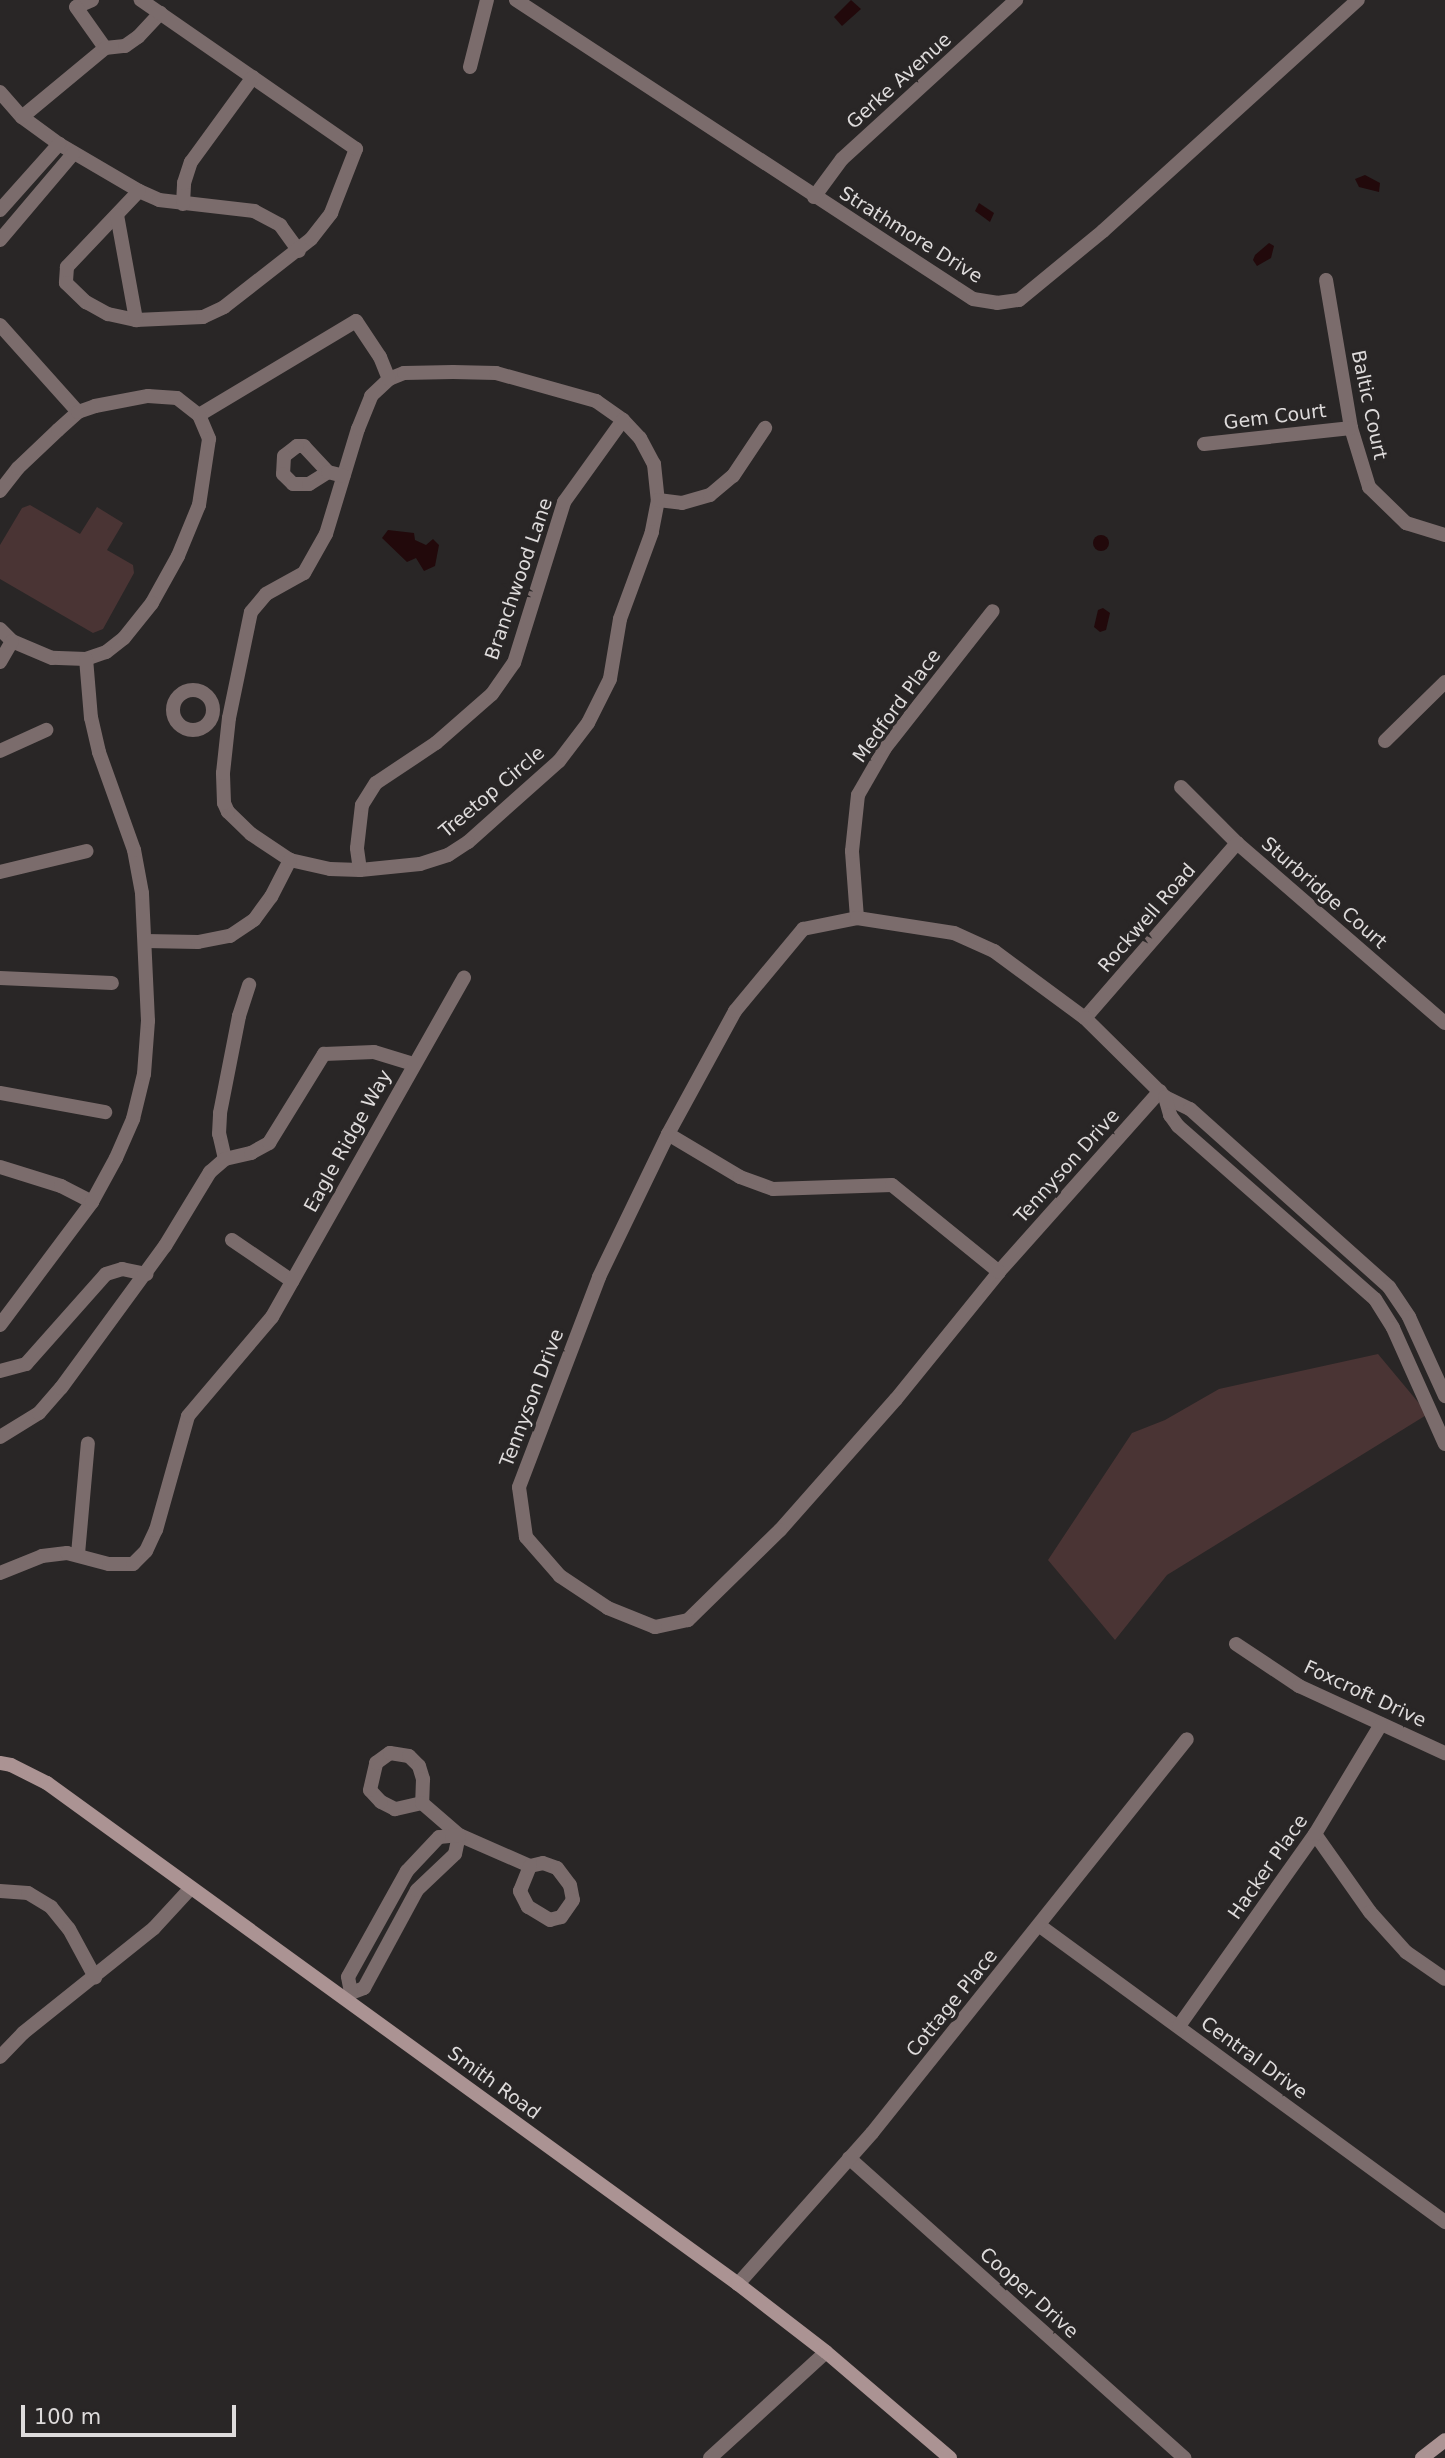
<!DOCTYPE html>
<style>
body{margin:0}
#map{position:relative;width:1445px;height:2458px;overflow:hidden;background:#292626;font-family:"DejaVu Sans",sans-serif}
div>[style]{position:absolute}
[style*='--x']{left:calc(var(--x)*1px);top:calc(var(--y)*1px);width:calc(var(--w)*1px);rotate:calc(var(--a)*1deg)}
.green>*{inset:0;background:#4a3434}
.water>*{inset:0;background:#22090b}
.round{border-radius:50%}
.street>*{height:14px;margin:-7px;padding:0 7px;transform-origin:7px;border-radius:7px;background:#7b6c6c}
.street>.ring{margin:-7px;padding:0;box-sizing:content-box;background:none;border:14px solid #7b6c6c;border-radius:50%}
.secondary>*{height:14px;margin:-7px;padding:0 7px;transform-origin:7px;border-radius:7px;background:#ab9393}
span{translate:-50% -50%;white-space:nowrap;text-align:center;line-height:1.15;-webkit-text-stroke:7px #292626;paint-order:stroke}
.street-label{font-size:19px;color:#dedbdb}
.scale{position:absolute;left:21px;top:2405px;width:215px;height:32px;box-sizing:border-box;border:4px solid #dedbdb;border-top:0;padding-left:9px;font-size:21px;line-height:24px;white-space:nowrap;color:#dedbdb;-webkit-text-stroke:5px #292626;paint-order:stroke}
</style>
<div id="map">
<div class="green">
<i style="clip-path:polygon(30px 505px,80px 534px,97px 507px,123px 523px,107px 550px,133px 565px,134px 573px,103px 629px,93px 633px,0 579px,0 545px,22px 508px)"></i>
<i style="clip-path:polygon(1378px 1354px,1428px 1414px,1167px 1575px,1115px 1640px,1048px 1560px,1132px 1433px,1165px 1420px,1219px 1389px)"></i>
</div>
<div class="water">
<i style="clip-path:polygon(851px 0,861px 9px,842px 26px,834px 17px)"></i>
<i style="clip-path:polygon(1365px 175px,1380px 183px,1379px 192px,1359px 187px,1355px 179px)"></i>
<i style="clip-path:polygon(979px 203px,994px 213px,990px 222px,975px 211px)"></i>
<i style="clip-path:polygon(1269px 243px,1274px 246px,1271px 258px,1257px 266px,1253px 260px,1255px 255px)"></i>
<i style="clip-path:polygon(388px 530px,414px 533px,415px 540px,426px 545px,433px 539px,439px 545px,435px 566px,424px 571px,416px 558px,407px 562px,382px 538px)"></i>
<i class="round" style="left:1093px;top:535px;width:16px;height:16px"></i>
<i style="clip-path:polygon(1103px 608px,1110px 613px,1106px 630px,1100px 632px,1094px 627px,1098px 610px)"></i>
</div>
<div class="street">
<i style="--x:92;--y:0;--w:17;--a:156"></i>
<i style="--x:76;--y:7;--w:50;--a:54.7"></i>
<i style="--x:516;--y:0;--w:546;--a:33.2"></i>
<i style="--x:973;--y:299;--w:24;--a:9"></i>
<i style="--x:997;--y:303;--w:22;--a:-8"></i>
<i style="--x:1019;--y:300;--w:109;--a:-39.4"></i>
<i style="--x:1103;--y:231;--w:344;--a:-42.2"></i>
<i style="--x:470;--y:67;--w:69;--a:-75.8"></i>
<i style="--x:0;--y:92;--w:33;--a:49"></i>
<i style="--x:22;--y:117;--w:46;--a:36.1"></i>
<i style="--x:59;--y:144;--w:93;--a:30.4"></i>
<i style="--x:139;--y:191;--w:22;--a:24"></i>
<i style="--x:159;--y:200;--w:96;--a:6.6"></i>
<i style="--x:254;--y:211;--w:30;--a:28"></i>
<i style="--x:280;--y:225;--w:32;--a:54"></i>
<i style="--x:22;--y:117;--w:108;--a:-39.7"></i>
<i style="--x:105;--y:48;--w:20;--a:-6"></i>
<i style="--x:125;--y:46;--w:16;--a:-35"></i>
<i style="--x:138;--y:37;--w:33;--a:-47"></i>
<i style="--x:139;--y:191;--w:105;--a:133.5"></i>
<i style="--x:67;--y:267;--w:16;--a:94"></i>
<i style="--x:66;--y:283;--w:28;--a:44"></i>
<i style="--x:86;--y:302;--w:25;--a:29"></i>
<i style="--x:108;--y:314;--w:29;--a:12"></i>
<i style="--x:136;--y:320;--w:67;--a:-2.6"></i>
<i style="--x:203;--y:317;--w:23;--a:-25"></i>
<i style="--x:224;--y:307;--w:110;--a:-38"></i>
<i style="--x:311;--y:239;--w:33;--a:-52"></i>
<i style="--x:331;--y:213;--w:69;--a:-68.7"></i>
<i style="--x:356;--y:149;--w:262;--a:-145.3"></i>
<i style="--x:814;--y:197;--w:47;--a:-53.6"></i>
<i style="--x:842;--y:159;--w:236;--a:-42.4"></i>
<i style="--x:183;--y:204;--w:21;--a:-87"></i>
<i style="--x:184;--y:183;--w:22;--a:-72"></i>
<i style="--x:191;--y:162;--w:105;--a:-53.9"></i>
<i style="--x:0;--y:210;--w:89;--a:-48.2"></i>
<i style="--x:117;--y:215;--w:107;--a:79.7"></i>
<i style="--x:0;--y:240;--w:113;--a:-49.7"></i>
<i style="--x:1326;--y:280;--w:150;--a:80.4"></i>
<i style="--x:1351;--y:428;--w:62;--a:73"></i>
<i style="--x:1369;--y:487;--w:52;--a:44.2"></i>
<i style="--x:1406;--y:523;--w:41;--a:17.1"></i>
<i style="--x:0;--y:325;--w:117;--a:48.1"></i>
<i style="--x:453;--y:372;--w:43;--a:1.3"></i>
<i style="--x:496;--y:373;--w:104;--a:15.6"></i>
<i style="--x:596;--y:401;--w:33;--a:35"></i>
<i style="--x:623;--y:420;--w:25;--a:47"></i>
<i style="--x:640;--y:438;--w:30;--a:62"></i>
<i style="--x:654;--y:464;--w:36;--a:84"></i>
<i style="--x:658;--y:500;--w:33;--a:101"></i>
<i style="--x:652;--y:532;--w:93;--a:110.2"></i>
<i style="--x:620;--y:619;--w:61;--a:99.5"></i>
<i style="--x:610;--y:679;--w:49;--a:116.6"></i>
<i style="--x:588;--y:723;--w:48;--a:127.3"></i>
<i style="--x:559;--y:761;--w:122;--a:138.3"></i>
<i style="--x:468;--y:842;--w:24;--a:147"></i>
<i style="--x:448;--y:855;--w:29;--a:162"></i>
<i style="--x:420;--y:864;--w:60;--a:174.3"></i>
<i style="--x:360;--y:870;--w:30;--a:-178"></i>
<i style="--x:330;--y:869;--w:41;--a:-167.3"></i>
<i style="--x:290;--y:860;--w:47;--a:-146.3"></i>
<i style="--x:251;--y:834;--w:32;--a:-136"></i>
<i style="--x:228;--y:812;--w:10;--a:-114"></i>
<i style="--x:224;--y:803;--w:30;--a:-92"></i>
<i style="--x:223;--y:773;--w:55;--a:-83.8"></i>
<i style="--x:229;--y:718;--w:108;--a:-78.3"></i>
<i style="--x:251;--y:612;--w:23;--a:-50"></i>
<i style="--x:266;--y:594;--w:43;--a:-28.9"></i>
<i style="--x:304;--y:573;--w:45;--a:-60.6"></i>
<i style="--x:326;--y:534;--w:110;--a:-73.1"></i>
<i style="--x:358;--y:429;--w:35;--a:-68"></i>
<i style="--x:371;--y:396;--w:25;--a:-43"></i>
<i style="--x:389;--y:379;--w:16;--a:-22"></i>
<i style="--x:404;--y:373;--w:49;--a:-1.2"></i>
<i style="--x:199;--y:415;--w:183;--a:-30.9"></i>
<i style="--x:356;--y:321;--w:43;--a:56.3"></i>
<i style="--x:380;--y:357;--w:24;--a:68"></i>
<i style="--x:1204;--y:444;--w:148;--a:-6.2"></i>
<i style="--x:328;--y:472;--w:35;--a:-133"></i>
<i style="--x:304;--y:446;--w:7;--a:180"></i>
<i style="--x:297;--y:446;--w:16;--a:142"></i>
<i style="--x:284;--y:456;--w:18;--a:93"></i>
<i style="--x:283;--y:474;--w:14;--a:45"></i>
<i style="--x:293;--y:484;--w:16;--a:0"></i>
<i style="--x:309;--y:484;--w:22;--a:-32"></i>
<i style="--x:328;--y:472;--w:16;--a:14"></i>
<i style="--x:0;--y:491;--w:29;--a:-52"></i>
<i style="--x:18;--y:468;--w:55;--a:-43.5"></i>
<i style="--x:58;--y:430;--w:27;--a:-42"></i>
<i style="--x:78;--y:412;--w:18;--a:-19"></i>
<i style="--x:95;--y:406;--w:54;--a:-10.7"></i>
<i style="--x:148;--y:396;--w:29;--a:4"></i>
<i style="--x:177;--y:398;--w:28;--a:38"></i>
<i style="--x:199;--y:415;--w:26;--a:67"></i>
<i style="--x:209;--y:439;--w:67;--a:98.6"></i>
<i style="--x:199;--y:505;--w:55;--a:112.4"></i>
<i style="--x:178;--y:556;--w:54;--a:119"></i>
<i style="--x:152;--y:603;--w:45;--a:128.7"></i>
<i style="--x:124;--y:638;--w:23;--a:142"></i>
<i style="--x:106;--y:652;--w:21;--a:161"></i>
<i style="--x:86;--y:659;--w:34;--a:-178"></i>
<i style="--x:52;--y:658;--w:43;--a:-157"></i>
<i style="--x:12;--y:641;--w:17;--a:-135"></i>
<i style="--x:658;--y:500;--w:24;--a:7"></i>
<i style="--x:682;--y:503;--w:29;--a:-16"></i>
<i style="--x:710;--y:495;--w:30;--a:-40"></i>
<i style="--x:733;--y:476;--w:58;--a:-56.3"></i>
<i style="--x:0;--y:662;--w:24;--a:-60"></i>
<i class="ring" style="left:173px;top:690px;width:26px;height:26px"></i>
<i style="--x:1385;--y:741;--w:84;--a:-44.5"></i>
<i style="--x:0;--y:751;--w:51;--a:-24.5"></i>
<i style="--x:1181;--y:787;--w:79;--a:45"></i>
<i style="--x:1237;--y:843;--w:275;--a:40.9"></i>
<i style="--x:360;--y:870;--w:22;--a:-98"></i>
<i style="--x:357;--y:848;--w:43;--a:-83.4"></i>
<i style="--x:362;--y:805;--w:26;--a:-58"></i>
<i style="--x:376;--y:783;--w:72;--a:-33.7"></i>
<i style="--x:436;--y:743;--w:74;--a:-41.2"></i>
<i style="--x:492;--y:694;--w:38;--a:-55"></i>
<i style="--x:514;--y:663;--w:169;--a:-72.7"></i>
<i style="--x:564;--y:502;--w:101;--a:-54.3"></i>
<i style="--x:0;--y:872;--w:89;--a:-13.6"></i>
<i style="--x:857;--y:918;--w:67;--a:-94.3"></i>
<i style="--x:852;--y:851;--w:56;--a:-83.9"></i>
<i style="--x:858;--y:795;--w:54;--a:-60.1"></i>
<i style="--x:885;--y:748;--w:174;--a:-51.8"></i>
<i style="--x:146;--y:941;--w:52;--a:1.1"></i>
<i style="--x:198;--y:942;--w:33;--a:-11"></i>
<i style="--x:230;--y:936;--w:29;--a:-34"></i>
<i style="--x:254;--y:920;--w:29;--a:-54"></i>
<i style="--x:271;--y:897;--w:42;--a:-62.8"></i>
<i style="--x:0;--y:978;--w:112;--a:2.6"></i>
<i style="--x:1085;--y:1018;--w:232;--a:-49"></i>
<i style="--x:1160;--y:1091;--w:242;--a:131.7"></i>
<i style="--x:999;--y:1272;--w:164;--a:129"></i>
<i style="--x:896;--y:1399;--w:175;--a:131.5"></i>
<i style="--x:780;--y:1530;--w:129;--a:135.6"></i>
<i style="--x:688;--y:1620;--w:34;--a:168"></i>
<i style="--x:655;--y:1627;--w:51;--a:-158"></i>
<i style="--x:608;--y:1608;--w:58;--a:-146.3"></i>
<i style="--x:560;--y:1576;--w:52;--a:-131.1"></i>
<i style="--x:526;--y:1537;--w:50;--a:-98"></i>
<i style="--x:519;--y:1487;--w:225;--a:-69.1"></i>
<i style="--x:599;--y:1277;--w:159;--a:-64.2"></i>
<i style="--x:668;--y:1134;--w:140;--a:-61.4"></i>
<i style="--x:735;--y:1011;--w:107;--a:-50.3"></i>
<i style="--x:803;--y:929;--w:55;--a:-11.5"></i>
<i style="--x:857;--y:918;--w:98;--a:8.8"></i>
<i style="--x:954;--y:933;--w:44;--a:24.2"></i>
<i style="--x:994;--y:951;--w:113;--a:36.4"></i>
<i style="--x:1085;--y:1018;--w:112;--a:44.6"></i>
<i style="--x:1165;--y:1097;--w:28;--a:26"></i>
<i style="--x:1190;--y:1109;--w:267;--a:41.8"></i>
<i style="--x:1389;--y:1287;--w:36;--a:56"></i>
<i style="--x:1409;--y:1317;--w:87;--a:65.5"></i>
<i style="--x:0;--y:1093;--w:107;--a:10.3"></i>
<i style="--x:1165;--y:1097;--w:19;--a:74"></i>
<i style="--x:1170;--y:1115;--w:14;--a:54"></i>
<i style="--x:1178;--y:1126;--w:262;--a:41.3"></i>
<i style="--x:1375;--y:1299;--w:34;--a:58"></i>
<i style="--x:1393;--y:1328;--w:127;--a:65.9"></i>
<i style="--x:668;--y:1134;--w:84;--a:30.8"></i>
<i style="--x:740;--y:1177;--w:35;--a:20"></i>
<i style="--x:773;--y:1189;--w:119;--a:-1.9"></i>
<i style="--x:892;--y:1185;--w:138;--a:39.1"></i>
<i style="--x:225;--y:1159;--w:26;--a:-103"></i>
<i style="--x:219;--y:1134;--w:21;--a:-87"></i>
<i style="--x:220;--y:1113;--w:99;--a:-78.9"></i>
<i style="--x:239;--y:1016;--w:33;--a:-72"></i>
<i style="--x:0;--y:1167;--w:64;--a:17.3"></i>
<i style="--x:61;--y:1186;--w:35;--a:27"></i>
<i style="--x:232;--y:1240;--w:73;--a:34.3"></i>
<i style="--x:0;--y:1325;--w:154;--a:-53.2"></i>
<i style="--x:92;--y:1202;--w:50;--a:-61.4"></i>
<i style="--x:116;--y:1158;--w:43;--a:-66.4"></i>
<i style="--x:133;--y:1119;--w:46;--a:-76.3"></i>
<i style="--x:144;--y:1074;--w:53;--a:-85.7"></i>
<i style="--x:148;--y:1021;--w:128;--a:-92.7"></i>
<i style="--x:142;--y:893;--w:44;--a:-100.5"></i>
<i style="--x:134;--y:850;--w:104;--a:-109.7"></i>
<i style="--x:99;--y:752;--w:35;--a:-103"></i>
<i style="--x:91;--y:718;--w:59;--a:-94.8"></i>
<i style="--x:0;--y:1371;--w:27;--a:-15"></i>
<i style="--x:26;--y:1364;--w:120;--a:-48.4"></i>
<i style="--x:106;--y:1274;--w:17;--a:-17"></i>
<i style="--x:122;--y:1269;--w:25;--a:12"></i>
<i style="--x:0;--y:1437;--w:46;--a:-31.6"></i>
<i style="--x:39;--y:1413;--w:33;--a:-49"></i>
<i style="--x:61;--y:1388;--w:176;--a:-53.8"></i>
<i style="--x:165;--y:1246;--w:87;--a:-58.7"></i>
<i style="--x:210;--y:1172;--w:20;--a:-41"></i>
<i style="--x:225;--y:1159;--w:27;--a:-13"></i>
<i style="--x:251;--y:1153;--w:21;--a:-29"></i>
<i style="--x:269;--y:1143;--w:105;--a:-58.3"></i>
<i style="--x:324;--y:1054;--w:50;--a:-2.3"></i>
<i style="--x:374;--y:1052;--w:41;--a:17.1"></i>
<i style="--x:78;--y:1554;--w:111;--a:-84.9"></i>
<i style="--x:0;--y:1573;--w:45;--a:-22"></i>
<i style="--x:42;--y:1556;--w:25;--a:-7"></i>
<i style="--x:67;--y:1553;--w:43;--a:14.7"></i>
<i style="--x:109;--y:1564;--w:24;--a:0"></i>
<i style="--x:133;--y:1564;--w:18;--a:-45"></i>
<i style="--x:146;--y:1551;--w:23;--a:-65"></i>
<i style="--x:156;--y:1530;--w:118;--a:-74.3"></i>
<i style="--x:188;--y:1416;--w:130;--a:-49.7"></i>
<i style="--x:272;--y:1317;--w:390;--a:-60.5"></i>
<i style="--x:1236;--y:1644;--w:76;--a:33.7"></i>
<i style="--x:1299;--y:1686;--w:161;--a:24.7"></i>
<i style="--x:422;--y:1803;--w:28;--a:167"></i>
<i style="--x:395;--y:1809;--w:16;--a:-153"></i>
<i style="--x:381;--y:1802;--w:16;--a:-133"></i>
<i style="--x:370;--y:1790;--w:28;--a:-77"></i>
<i style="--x:376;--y:1763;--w:17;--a:-36"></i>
<i style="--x:390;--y:1753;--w:19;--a:9"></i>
<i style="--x:409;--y:1756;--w:14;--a:45"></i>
<i style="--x:419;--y:1766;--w:14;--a:73"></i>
<i style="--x:423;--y:1779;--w:24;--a:92"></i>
<i style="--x:422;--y:1803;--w:49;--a:40.9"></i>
<i style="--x:459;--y:1835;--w:77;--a:23.6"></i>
<i style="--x:530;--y:1866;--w:13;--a:-13"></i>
<i style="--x:543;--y:1863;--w:15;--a:20"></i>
<i style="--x:557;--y:1868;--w:21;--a:53"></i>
<i style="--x:570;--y:1885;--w:15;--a:79"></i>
<i style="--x:573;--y:1900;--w:21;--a:125"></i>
<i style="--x:561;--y:1917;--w:11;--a:165"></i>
<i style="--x:550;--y:1920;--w:26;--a:-149"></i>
<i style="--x:528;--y:1907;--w:18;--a:-117"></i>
<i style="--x:520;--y:1891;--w:27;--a:-68"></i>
<i style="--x:1315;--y:1834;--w:95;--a:54.8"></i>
<i style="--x:1370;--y:1912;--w:54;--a:48"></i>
<i style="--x:1406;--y:1952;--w:47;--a:34.7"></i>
<i style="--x:0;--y:1891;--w:28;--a:4"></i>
<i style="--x:28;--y:1893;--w:27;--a:31"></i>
<i style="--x:51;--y:1907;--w:28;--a:51"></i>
<i style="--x:69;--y:1929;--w:55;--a:61.6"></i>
<i style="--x:1040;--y:1926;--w:502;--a:36.16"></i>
<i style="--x:347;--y:1999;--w:7;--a:-56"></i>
<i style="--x:351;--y:1993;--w:14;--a:-21"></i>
<i style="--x:364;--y:1988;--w:111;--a:-61.6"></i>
<i style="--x:417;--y:1890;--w:52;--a:-43.5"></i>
<i style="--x:455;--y:1854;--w:19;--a:-78"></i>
<i style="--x:459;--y:1835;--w:20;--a:174"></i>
<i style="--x:439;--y:1837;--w:47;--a:133.3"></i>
<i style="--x:407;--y:1871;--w:121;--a:119.1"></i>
<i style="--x:348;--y:1977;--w:16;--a:79"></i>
<i style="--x:1179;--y:2026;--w:235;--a:-54.7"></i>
<i style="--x:1315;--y:1834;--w:128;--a:-59"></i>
<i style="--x:0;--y:2057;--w:33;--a:-46"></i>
<i style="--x:23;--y:2033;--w:168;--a:-38.7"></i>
<i style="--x:154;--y:1928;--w:53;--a:-47.3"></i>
<i style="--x:849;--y:2158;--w:450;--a:41.8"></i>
<i style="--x:738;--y:2284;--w:202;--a:-48.4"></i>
<i style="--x:872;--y:2133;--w:504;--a:-51.36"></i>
<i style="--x:710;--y:2458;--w:157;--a:-42.4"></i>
</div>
<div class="secondary">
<i style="--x:0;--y:1763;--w:11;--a:10"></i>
<i style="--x:11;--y:1765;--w:40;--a:26.6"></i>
<i style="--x:47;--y:1783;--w:854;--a:35.94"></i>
<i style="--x:738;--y:2284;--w:111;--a:37.7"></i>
<i style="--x:826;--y:2352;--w:163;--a:40.5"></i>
<i style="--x:1422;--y:2458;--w:29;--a:-38"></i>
</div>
<div class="street-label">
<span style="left:899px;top:81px;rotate:-42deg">Gerke Avenue</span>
<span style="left:911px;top:235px;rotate:32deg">Strathmore Drive</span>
<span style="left:1369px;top:405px;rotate:78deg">Baltic Court</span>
<span style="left:1275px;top:417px;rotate:-7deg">Gem Court</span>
<span style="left:519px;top:579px;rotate:-71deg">Branchwood Lane</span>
<span style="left:897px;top:706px;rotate:-54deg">Medford Place</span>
<span style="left:492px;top:792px;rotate:-40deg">Treetop Circle</span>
<span style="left:1324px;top:893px;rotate:41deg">Sturbridge Court</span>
<span style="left:1147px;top:918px;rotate:-49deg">Rockwell Road</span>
<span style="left:348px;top:1141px;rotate:-61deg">Eagle Ridge Way</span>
<span style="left:1067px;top:1166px;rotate:-48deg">Tennyson Drive</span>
<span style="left:532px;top:1398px;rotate:-69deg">Tennyson Drive</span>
<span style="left:1365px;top:1694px;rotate:25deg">Foxcroft Drive</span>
<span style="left:1268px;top:1867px;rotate:-55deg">Hacker Place</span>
<span style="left:952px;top:2003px;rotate:-51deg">Cottage Place</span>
<span style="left:1254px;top:2058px;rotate:36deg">Central Drive</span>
<span style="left:494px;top:2083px;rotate:36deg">Smith Road</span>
<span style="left:1029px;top:2293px;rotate:42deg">Cooper Drive</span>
</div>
<div class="scale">100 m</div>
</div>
